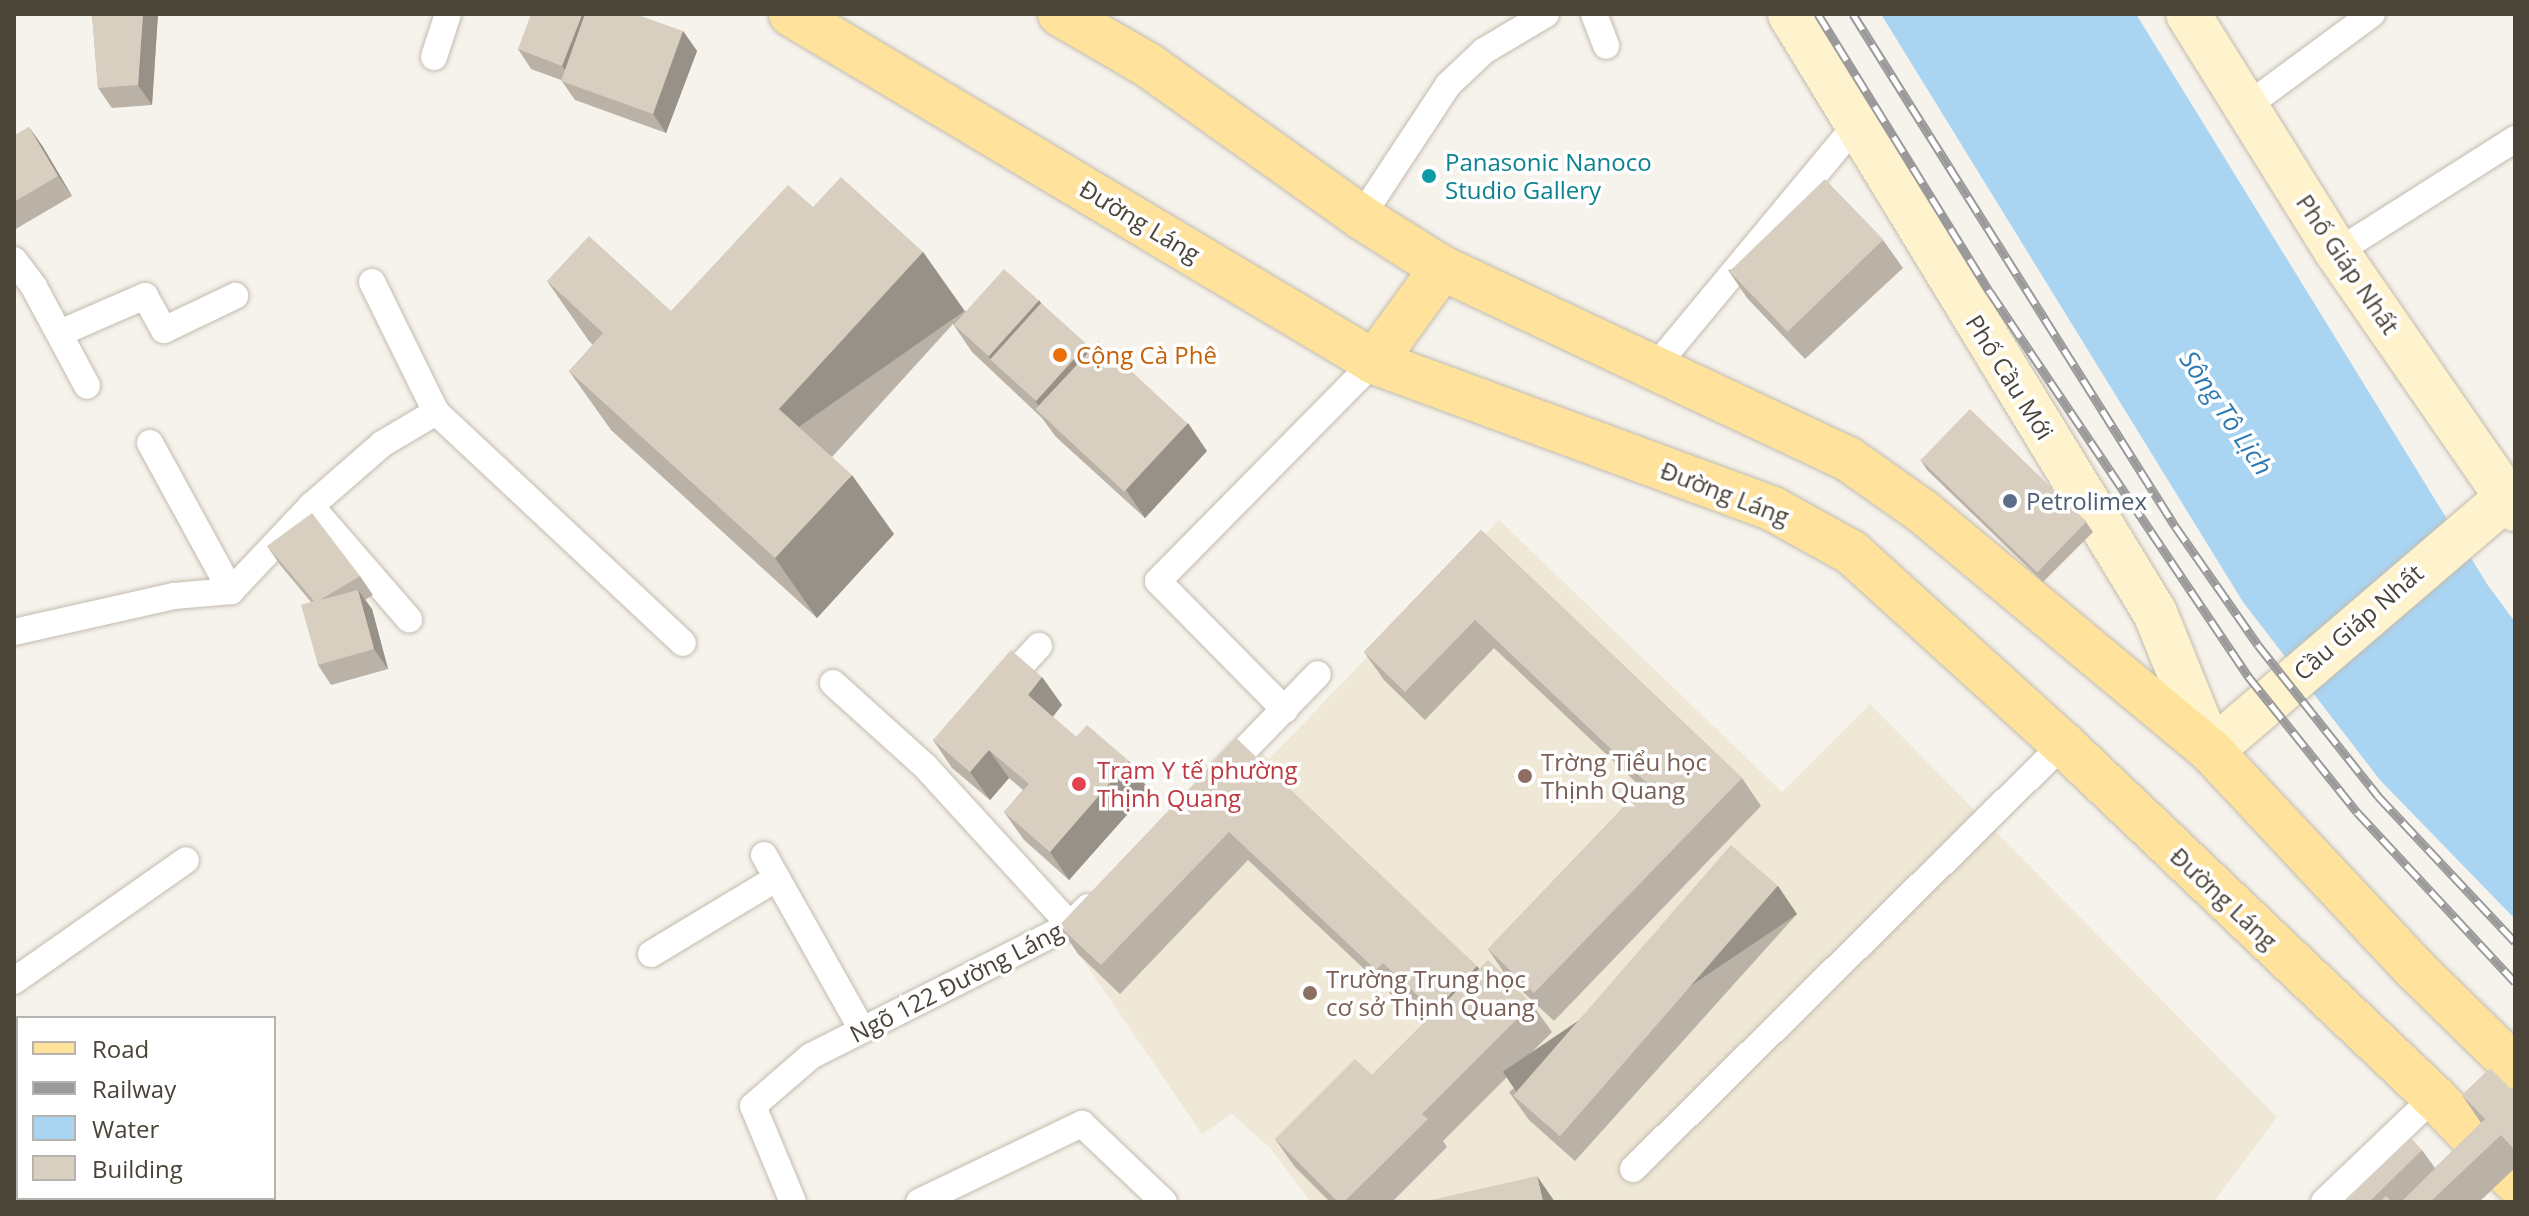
<!DOCTYPE html>
<meta charset="utf-8">
<style>
body{margin:0}
#map{position:relative;width:2529px;height:1216px;overflow:hidden;background:#f6f3ec;font-family:"Open Sans",sans-serif}
div>[style]{position:absolute}
[style*='--x']{left:calc(var(--x)*1px);top:calc(var(--y)*1px);width:calc(var(--w)*1px);rotate:calc(var(--a)*1deg)}
.education>*{inset:0;background:#efe8d6}
.water>*{inset:0;background:#a9d4f2}
.roads{filter:drop-shadow(0 0 2px #c2bbae) drop-shadow(0 0 2px #c2bbae)}
.lane>*{height:26px;margin:-13px;padding:0 13px;transform-origin:13px;border-radius:13px;background:#fff}
.secondary>*{height:44px;margin:-22px;padding:0 22px;transform-origin:22px;border-radius:22px;background:#fff3cd}
.primary>*{height:44px;margin:-22px;padding:0 22px;transform-origin:22px;border-radius:22px;background:#ffe39c}
.rail>*{height:9px;margin-top:-4.5px;transform-origin:0;background:repeating-linear-gradient(90deg,#fff 0 18px,#9a9a9a 0 36px);box-sizing:border-box;border-block:2px solid #9a9a9a}
.wall>*{inset:0;background:#bab2a6}
.shaded-wall>*{inset:0;background:#979187;transform-origin:0 0}
.building>*{inset:0;background:#d8cfc1;transform-origin:0 0}
.dots>*{width:22px;height:22px;translate:-50% -50%;box-sizing:border-box;border:4px solid #fff;border-radius:50%}
span{translate:-50% -50%;white-space:nowrap;text-align:center;line-height:1.15;-webkit-text-stroke:7px #fff;paint-order:stroke}
.culture-label{font-size:24px;color:#0d838f}
.left{translate:0 -50%;text-align:left}
.street-label{font-size:24px;color:#4b4439}
.food-label{font-size:24px;color:#c56008}
.service-label{font-size:24px;color:#4e5e75}
.education-label{font-size:24px;color:#785e54}
.health-label{font-size:24px;color:#be3a42}
.water-label{font-size:26px;color:#2e7ab2;font-style:italic}
.frame{position:absolute;inset:0;border:16px solid #4b4439;pointer-events:none}
.legend{position:absolute;left:16px;top:1016px;width:260px;height:184px;box-sizing:border-box;background:#fff;border:2px solid #b7b4b0;margin:0;padding:10px 14px;list-style:none;font-size:24px;color:#4b4439}
.legend li{display:flex;align-items:center;gap:16px;height:40px}
.legend b{width:40px;border:2px solid #b7b4b0}
</style>
<div id="map">
<div class="education">
<i style="clip-path:polygon(1499px 520px,1782px 792px,1870px 704px,2277px 1117px,2214px 1202px,1311px 1202px,1271px 1149px,1232px 1114px,1202px 1134px,1070px 941px,1257px 749px,1269px 759px)"></i>
</div>
<div class="water">
<i style="clip-path:polygon(1881px 14px,2136px 14px,2487px 584px,2515px 622px,2515px 919px,2380px 780px,2243px 602px)"></i>
</div>
<div class="roads">
<div class="lane">
<i style="--x:1594;--y:14;--w:34;--a:69"></i>
<i style="--x:434;--y:57;--w:45;--a:-72"></i>
<i style="--x:2247;--y:106;--w:155;--a:-36.4"></i>
<i style="--x:1361;--y:217;--w:158;--a:-56.6"></i>
<i style="--x:1448;--y:85;--w:50;--a:-43.4"></i>
<i style="--x:1484;--y:51;--w:72;--a:-30.8"></i>
<i style="--x:2337;--y:252;--w:211;--a:-32.4"></i>
<i style="--x:14;--y:260;--w:34;--a:53"></i>
<i style="--x:34;--y:287;--w:112;--a:61.8"></i>
<i style="--x:372;--y:282;--w:145;--a:63.8"></i>
<i style="--x:436;--y:412;--w:338;--a:43.1"></i>
<i style="--x:60;--y:333;--w:93;--a:-23.5"></i>
<i style="--x:145;--y:296;--w:39;--a:61"></i>
<i style="--x:164;--y:330;--w:79;--a:-25.6"></i>
<i style="--x:1655;--y:367;--w:316;--a:-50.3"></i>
<i style="--x:150;--y:443;--w:169;--a:61.3"></i>
<i style="--x:311;--y:506;--w:150;--a:49.1"></i>
<i style="--x:14;--y:632;--w:164;--a:-12.7"></i>
<i style="--x:174;--y:596;--w:57;--a:-5"></i>
<i style="--x:231;--y:591;--w:117;--a:-46.7"></i>
<i style="--x:311;--y:506;--w:94;--a:-41.1"></i>
<i style="--x:382;--y:444;--w:63;--a:-30.7"></i>
<i style="--x:833;--y:683;--w:124;--a:42.1"></i>
<i style="--x:925;--y:766;--w:215;--a:47.6"></i>
<i style="--x:1001;--y:687;--w:56;--a:-47.2"></i>
<i style="--x:1285;--y:710;--w:181;--a:-134.6"></i>
<i style="--x:1158;--y:581;--w:308;--a:-45.4"></i>
<i style="--x:1223;--y:772;--w:136;--a:-45.9"></i>
<i style="--x:764;--y:855;--w:198;--a:60.7"></i>
<i style="--x:651;--y:954;--w:147;--a:-31.1"></i>
<i style="--x:14;--y:981;--w:210;--a:-35.1"></i>
<i style="--x:14;--y:1078;--w:7;--a:-56"></i>
<i style="--x:1633;--y:1169;--w:605;--a:-44.66"></i>
<i style="--x:162;--y:1198;--w:6;--a:45"></i>
<i style="--x:793;--y:1202;--w:104;--a:-112.6"></i>
<i style="--x:753;--y:1106;--w:77;--a:-40.8"></i>
<i style="--x:811;--y:1056;--w:290;--a:-26.8"></i>
<i style="--x:1070;--y:925;--w:25;--a:-45"></i>
<i style="--x:919;--y:1202;--w:181;--a:-25.6"></i>
<i style="--x:1082;--y:1124;--w:113;--a:43.6"></i>
<i style="--x:2324;--y:1202;--w:152;--a:-43.7"></i>
</div>
<div class="secondary">
<i style="--x:1790;--y:14;--w:701;--a:58.64"></i>
<i style="--x:2155;--y:613;--w:149;--a:67.9"></i>
<i style="--x:2211;--y:751;--w:390;--a:-40.6"></i>
<i style="--x:2188;--y:14;--w:281;--a:58"></i>
<i style="--x:2337;--y:252;--w:313;--a:55.3"></i>
</div>
<div class="primary">
<i style="--x:791;--y:14;--w:679;--a:30.83"></i>
<i style="--x:1374;--y:362;--w:425;--a:20.2"></i>
<i style="--x:1773;--y:509;--w:89;--a:28.9"></i>
<i style="--x:1851;--y:552;--w:286;--a:42.2"></i>
<i style="--x:2063;--y:744;--w:512;--a:43.58"></i>
<i style="--x:2434;--y:1097;--w:117;--a:46"></i>
<i style="--x:1060;--y:14;--w:102;--a:30.1"></i>
<i style="--x:1148;--y:65;--w:262;--a:35.5"></i>
<i style="--x:1361;--y:217;--w:96;--a:32.2"></i>
<i style="--x:1442;--y:268;--w:449;--a:25.2"></i>
<i style="--x:1848;--y:459;--w:90;--a:35.1"></i>
<i style="--x:1922;--y:511;--w:376;--a:39.7"></i>
<i style="--x:2211;--y:751;--w:299;--a:46.9"></i>
<i style="--x:2415;--y:969;--w:140;--a:44.4"></i>
<i style="--x:1374;--y:362;--w:116;--a:-54.1"></i>
</div>
</div>
<div class="rail">
<i style="--x:1818;--y:14;--w:327;--a:58.3"></i>
<i style="--x:1990;--y:292;--w:463;--a:56.1"></i>
<i style="--x:2248;--y:676;--w:174;--a:51.3"></i>
<i style="--x:2357;--y:812;--w:232;--a:47.1"></i>
<i style="--x:1853;--y:14;--w:605;--a:57.83"></i>
<i style="--x:2175;--y:526;--w:145;--a:55.1"></i>
<i style="--x:2258;--y:645;--w:193;--a:51.5"></i>
<i style="--x:2378;--y:796;--w:200;--a:46.8"></i>
</div>
<div class="wall">
<i style="clip-path:polygon(92px 14px,158px 14px,152px 105px,112px 108px,98px 88px)"></i>
<i style="clip-path:polygon(683px 31px,697px 51px,666px 133px,575px 100px,561px 80px,531px 69px,518px 49px)"></i>
<i style="clip-path:polygon(29px 127px,43px 147px,72px 196px,14px 230px,14px 136px)"></i>
<i style="clip-path:polygon(813px 207px,923px 252px,965px 311px,1041px 303px,1090px 350px,1207px 451px,1145px 518px,1056px 437px,1042px 418px,972px 352px,953px 324px,832px 457px,894px 534px,817px 618px,611px 430px,569px 371px,593px 345px,589px 341px,547px 281px,671px 311px)"></i>
<i style="clip-path:polygon(1883px 240px,1903px 268px,1805px 359px,1747px 298px,1728px 270px)"></i>
<i style="clip-path:polygon(1920px 459px,2086px 522px,2093px 532px,2043px 582px,1927px 470px)"></i>
<i style="clip-path:polygon(1481px 530px,1742px 778px,1761px 806px,1554px 1021px,1507px 977px,1488px 949px,1642px 788px,1494px 648px,1425px 720px,1384px 680px,1364px 652px)"></i>
<i style="clip-path:polygon(267px 546px,360px 576px,373px 595px,365px 600px,372px 609px,388px 669px,331px 685px,318px 665px,311px 602px,281px 566px)"></i>
<i style="clip-path:polygon(1042px 677px,1062px 705px,1053px 717px,1076px 737px,1149px 790px,1069px 880px,1024px 840px,1004px 812px,1023px 790px,1009px 778px,990px 800px,952px 768px,933px 740px)"></i>
<i style="clip-path:polygon(1237px 739px,1479px 969px,1532px 1004px,1552px 1032px,1443px 1141px,1447px 1147px,1392px 1202px,1330px 1202px,1295px 1167px,1275px 1139px,1372px 1075px,1430px 1017px,1402px 991px,1395px 998px,1248px 860px,1120px 994px,1078px 954px,1059px 926px)"></i>
<i style="clip-path:polygon(1778px 886px,1797px 914px,1575px 1161px,1529px 1120px,1509px 1092px)"></i>
<i style="clip-path:polygon(2515px 1093px,2515px 1168px,2479px 1202px,2346px 1202px,2422px 1150px,2435px 1168px,2481px 1123px,2462px 1095px)"></i>
</div>
<div class="shaded-wall">
<i style="clip-path:polygon(143px 14px,158px 14px,152px 105px,138px 85px)"></i>
<i style="clip-path:polygon(582px 14px,600px 14px,576px 85px,562px 66px)"></i>
<i style="clip-path:polygon(683px 31px,697px 51px,666px 133px,653px 114px)"></i>
<i style="clip-path:polygon(29px 127px,43px 147px,72px 196px,58px 176px)"></i>
<i style="left:923px;top:252px;width:72px;height:213px;rotate:55deg"></i>
<i style="clip-path:polygon(1039px 300px,1058px 329px,992px 361px,988px 356px)"></i>
<i style="clip-path:polygon(1087px 345px,1107px 373px,1048px 420px,1035px 401px)"></i>
<i style="clip-path:polygon(1188px 423px,1207px 451px,1145px 518px,1126px 490px)"></i>
<i style="clip-path:polygon(852px 475px,894px 534px,817px 618px,775px 558px)"></i>
<i style="clip-path:polygon(358px 590px,372px 609px,388px 669px,374px 649px)"></i>
<i style="clip-path:polygon(1042px 677px,1062px 705px,1047px 723px,1028px 695px)"></i>
<i style="clip-path:polygon(989px 750px,1009px 778px,990px 800px,970px 772px)"></i>
<i style="clip-path:polygon(1129px 761px,1149px 790px,1069px 880px,1050px 852px)"></i>
<i style="left:1778px;top:886px;width:34px;height:332px;rotate:56deg"></i>
<i style="clip-path:polygon(1477px 966px,1497px 994px,1454px 1039px,1434px 1011px)"></i>
<i style="clip-path:polygon(18px 1121px,18px 1198px,27px 1198px,24px 1202px,14px 1202px,14px 1126px)"></i>
<i style="clip-path:polygon(1537px 1176px,1555px 1202px,1543px 1202px)"></i>
</div>
<div class="building">
<i style="clip-path:polygon(92px 14px,143px 14px,138px 85px,98px 88px)"></i>
<i style="clip-path:polygon(531px 14px,582px 14px,562px 66px,518px 49px)"></i>
<i style="clip-path:polygon(585px 14px,635px 14px,683px 31px,653px 114px,561px 81px)"></i>
<i style="clip-path:polygon(29px 127px,58px 176px,14px 202px,14px 136px)"></i>
<i style="clip-path:polygon(841px 177px,923px 252px,779px 409px,852px 475px,775px 558px,569px 371px,603px 333px,547px 281px,589px 236px,671px 311px,788px 185px,813px 207px)"></i>
<i style="left:1825px;top:179px;width:84px;height:133px;rotate:46deg"></i>
<i style="left:1004px;top:269px;width:47px;height:75px;rotate:42deg"></i>
<i style="left:1041px;top:303px;width:62px;height:76px;rotate:42deg"></i>
<i style="left:1099px;top:341px;width:121px;height:93px;rotate:43deg"></i>
<i style="left:1970px;top:409px;width:162px;height:71px;rotate:44deg"></i>
<i style="clip-path:polygon(312px 513px,360px 576px,320px 600px,358px 590px,374px 649px,318px 665px,301px 605px,314px 601px,267px 546px)"></i>
<i style="clip-path:polygon(1481px 530px,1742px 778px,1534px 993px,1488px 949px,1647px 783px,1475px 620px,1405px 692px,1364px 652px)"></i>
<i style="clip-path:polygon(1011px 650px,1042px 677px,1028px 695px,1076px 737px,1087px 725px,1129px 761px,1050px 852px,1004px 812px,1029px 784px,989px 750px,970px 772px,933px 740px)"></i>
<i style="clip-path:polygon(1237px 739px,1477px 966px,1434px 1011px,1383px 963px,1376px 970px,1229px 832px,1101px 965px,1059px 926px)"></i>
<i style="left:1731px;top:845px;width:62px;height:332px;rotate:41deg"></i>
<i style="clip-path:polygon(1488px 960px,1532px 1004px,1422px 1114px,1428px 1119px,1344px 1202px,1338px 1202px,1275px 1139px,1355px 1059px,1372px 1075px)"></i>
<i style="clip-path:polygon(2490px 1068px,2515px 1093px,2515px 1150px,2501px 1135px,2430px 1202px,2401px 1202px,2485px 1119px,2462px 1095px)"></i>
<i style="clip-path:polygon(14px 1101px,18px 1104px,18px 1121px,14px 1126px)"></i>
<i style="clip-path:polygon(2411px 1138px,2422px 1150px,2369px 1202px,2346px 1202px)"></i>
<i style="clip-path:polygon(1537px 1176px,1543px 1202px,1423px 1202px)"></i>
<i style="clip-path:polygon(2386px 1196px,2392px 1202px,2380px 1202px)"></i>
<i style="clip-path:polygon(134px 1198px,149px 1198px,155px 1202px,131px 1202px)"></i>
</div>
<div class="dots">
<i style="left:1429px;top:176px;background:#0f9aa8"></i>
<i style="left:1060px;top:355px;background:#e8710a"></i>
<i style="left:2010px;top:501px;background:#5c6f8a"></i>
<i style="left:1525px;top:776px;background:#8d6e63"></i>
<i style="left:1079px;top:784px;background:#e0444e"></i>
<i style="left:1310px;top:993px;background:#8d6e63"></i>
</div>
<div class="culture-label">
<span class="left" style="left:1445px;top:176px">Panasonic Nanoco<br>Studio Gallery</span>
</div>
<div class="street-label">
<span style="left:1140px;top:221px;rotate:31deg">Đường Láng</span>
<span style="left:2348px;top:264px;rotate:56deg">Phố Giáp Nhất</span>
<span style="left:2010px;top:377px;rotate:58deg">Phố Cầu Mới</span>
<span style="left:1725px;top:493px;rotate:21deg">Đường Láng</span>
<span style="left:2358px;top:622px;rotate:-41deg">Cầu Giáp Nhất</span>
<span style="left:2224px;top:898px;rotate:43deg">Đường Láng</span>
<span style="left:956px;top:982px;rotate:-27deg">Ngõ 122 Đường Láng</span>
</div>
<div class="food-label">
<span class="left" style="left:1076px;top:355px">Cộng Cà Phê</span>
</div>
<div class="service-label">
<span class="left" style="left:2026px;top:501px">Petrolimex</span>
</div>
<div class="education-label">
<span class="left" style="left:1541px;top:776px">Trờng Tiểu học<br>Thịnh Quang</span>
<span class="left" style="left:1326px;top:993px">Trường Trung học<br>cơ sở Thịnh Quang</span>
</div>
<div class="health-label">
<span class="left" style="left:1097px;top:784px">Trạm Y tế phường<br>Thịnh Quang</span>
</div>
<div class="water-label">
<span style="left:2226px;top:413px;rotate:56deg">Sông Tô Lịch</span>
</div>
<div class="frame"></div>
<ul class="legend">
<li><b style="height:10px;background:#ffe39c"></b>Road</li>
<li><b style="height:10px;background:#9a9a9a"></b>Railway</li>
<li><b style="height:22px;background:#a9d4f2"></b>Water</li>
<li><b style="height:22px;background:#d8cfc1"></b>Building</li>
</ul>
</div>
